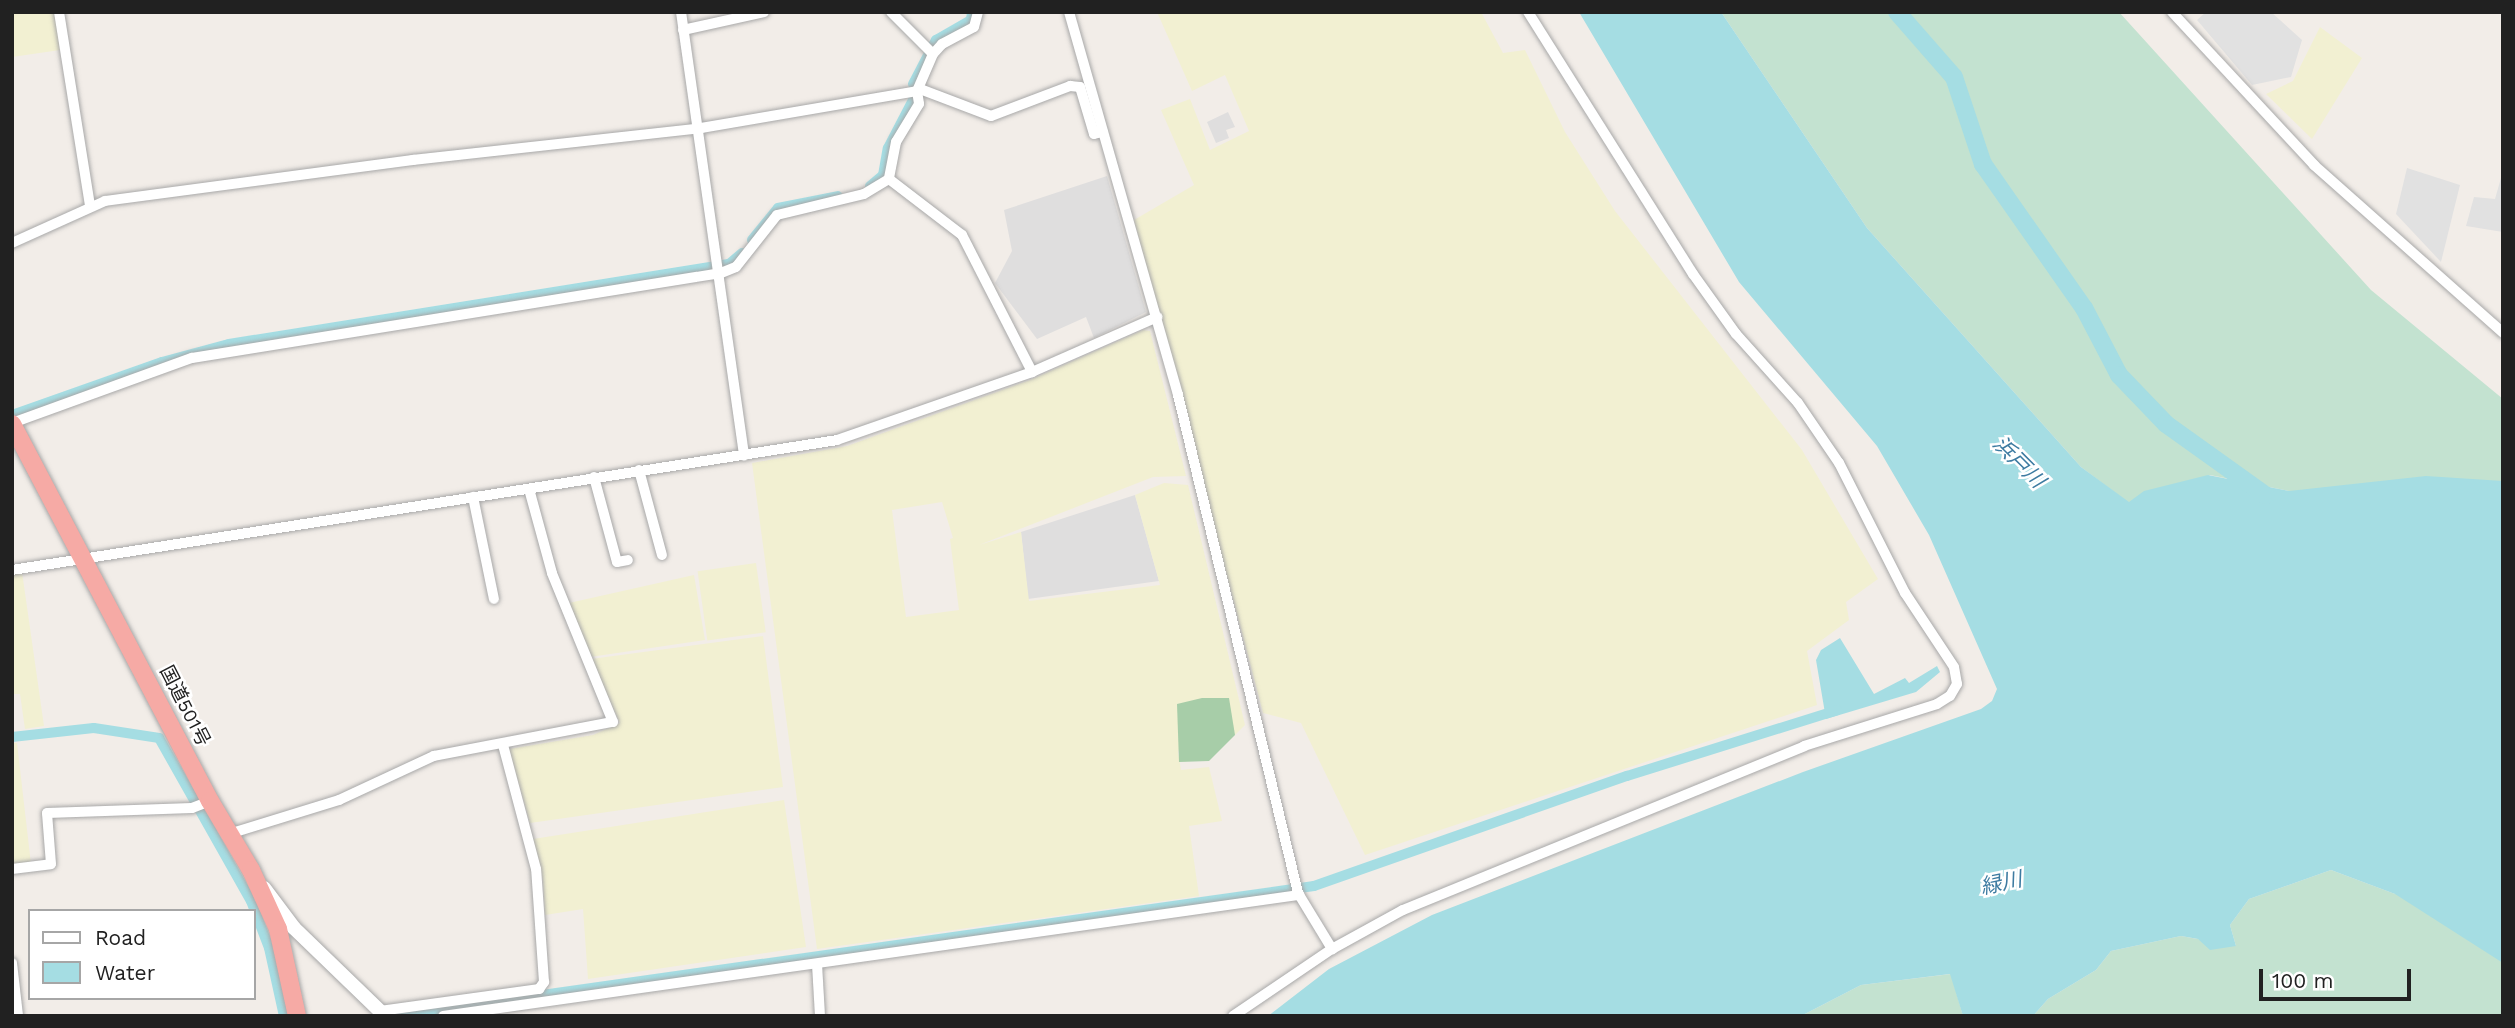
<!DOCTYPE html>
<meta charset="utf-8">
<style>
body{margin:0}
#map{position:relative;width:2515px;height:1028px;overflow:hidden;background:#f2ede8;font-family:"Work Sans","Noto Sans JP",sans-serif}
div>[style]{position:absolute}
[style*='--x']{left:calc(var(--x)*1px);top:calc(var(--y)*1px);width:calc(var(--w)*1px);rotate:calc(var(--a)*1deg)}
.residential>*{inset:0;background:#dfdede}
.farmland>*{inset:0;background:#f2f0d2;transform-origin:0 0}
.wetland>*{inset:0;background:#c3e2d0}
.cemetery>*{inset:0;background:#a7cda8}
.parking>*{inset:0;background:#e1e1e1}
.water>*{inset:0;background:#a5dde3}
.canal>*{height:10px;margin:-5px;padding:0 5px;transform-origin:5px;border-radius:5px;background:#a5dde3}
.river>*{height:18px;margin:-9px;padding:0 9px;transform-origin:9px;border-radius:9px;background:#a5dde3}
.roads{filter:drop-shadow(0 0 2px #a8a8a8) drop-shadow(0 0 2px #a8a8a8)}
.minor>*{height:10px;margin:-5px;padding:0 5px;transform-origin:5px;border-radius:5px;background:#fff}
.tertiary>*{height:14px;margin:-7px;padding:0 7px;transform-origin:7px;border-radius:7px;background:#fff}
.trunk>*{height:18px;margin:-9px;padding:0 9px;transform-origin:9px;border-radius:9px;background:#f6aaa5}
span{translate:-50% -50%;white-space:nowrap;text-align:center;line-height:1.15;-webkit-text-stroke:5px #fff;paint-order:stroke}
.street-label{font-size:19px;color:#212121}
.water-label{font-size:21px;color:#3d7ba1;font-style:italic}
.frame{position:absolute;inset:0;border:14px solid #212121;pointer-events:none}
.legend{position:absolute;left:28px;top:909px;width:228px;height:91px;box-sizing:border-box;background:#fff;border:2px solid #a6a6a6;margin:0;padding:9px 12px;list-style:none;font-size:21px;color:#212121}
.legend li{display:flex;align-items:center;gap:14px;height:35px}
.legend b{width:35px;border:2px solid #a6a6a6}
.scale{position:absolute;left:2259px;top:969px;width:152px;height:32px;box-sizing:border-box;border:4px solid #212121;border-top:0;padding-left:9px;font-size:21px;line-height:24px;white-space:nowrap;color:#212121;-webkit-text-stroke:5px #fff;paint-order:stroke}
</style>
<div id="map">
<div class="residential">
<i style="clip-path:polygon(1228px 112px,1235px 127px,1226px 130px,1229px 138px,1216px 143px,1207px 122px)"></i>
<i style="clip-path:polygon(1107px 176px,1146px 312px,1094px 338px,1086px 317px,1037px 339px,995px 283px,1012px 251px,1004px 210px)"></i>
<i style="clip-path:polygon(1135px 495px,1159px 581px,1028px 599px,1021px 532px)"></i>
</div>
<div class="farmland">
<i style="clip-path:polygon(12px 12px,55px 12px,60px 50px,12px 57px)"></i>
<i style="clip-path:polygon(1157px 12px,1481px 12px,1503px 53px,1525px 50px,1565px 132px,1615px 211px,1802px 450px,1878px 579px,1846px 602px,1849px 620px,1807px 651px,1817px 705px,1365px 855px,1301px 723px,1263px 713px,1134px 220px,1194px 185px,1161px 110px,1190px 99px,1210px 150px,1249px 131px,1225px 75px,1192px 91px)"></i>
<i style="clip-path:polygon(2320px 27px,2362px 58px,2312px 139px,2266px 94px,2293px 81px)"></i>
<i style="clip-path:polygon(evenodd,1143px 330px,1150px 331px,1186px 476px,1153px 477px,979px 545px,1021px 532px,1029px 601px,1160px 585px,1135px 495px,1164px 483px,1188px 485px,1245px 725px,1235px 735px,1230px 716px,1202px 698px,1178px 752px,1181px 770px,1209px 767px,1222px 821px,1189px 826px,1199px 896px,817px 949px,752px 463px,847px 446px,1030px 380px,1143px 330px,942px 502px,953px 538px,950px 539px,959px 610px,906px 617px,892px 510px,942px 502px)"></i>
<i style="left:756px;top:563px;width:70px;height:59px;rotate:82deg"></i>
<i style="clip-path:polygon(22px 572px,44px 726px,25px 729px,20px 694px,12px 694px,12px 573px)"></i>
<i style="clip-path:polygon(694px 575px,705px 640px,590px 657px,569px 603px)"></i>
<i style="clip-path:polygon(763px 636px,783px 787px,530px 823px,509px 749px,593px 735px,620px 723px,591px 659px)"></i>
<i style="clip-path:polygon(12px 743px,17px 743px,31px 864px,12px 866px)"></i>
<i style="clip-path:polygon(784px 800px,806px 947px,588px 979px,583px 909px,545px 915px,543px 880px,533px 839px)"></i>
</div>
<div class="wetland">
<i style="clip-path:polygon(1721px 12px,2119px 12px,2371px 290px,2503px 399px,2503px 500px,2289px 491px,2210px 475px,2129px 503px,2081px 467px,1867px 228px)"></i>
<i style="clip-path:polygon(2331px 870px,2395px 894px,2503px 883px,2503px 1016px,2033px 1016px,2048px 999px,2096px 970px,2111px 951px,2181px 936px,2236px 946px,2230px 925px,2249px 899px)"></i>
<i style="clip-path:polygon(1951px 974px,1963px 1016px,1801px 1016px,1861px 985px)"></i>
</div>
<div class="cemetery">
<i style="clip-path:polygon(1202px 698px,1229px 698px,1235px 735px,1209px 761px,1179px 762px,1177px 704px)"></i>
</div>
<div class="parking">
<i style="clip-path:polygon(2206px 12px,2271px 12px,2302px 40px,2291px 77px,2252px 85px,2197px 20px)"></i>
<i style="clip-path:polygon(2407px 168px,2460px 185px,2441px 262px,2396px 214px)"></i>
<i style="clip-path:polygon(2503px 171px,2503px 232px,2466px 226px,2474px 197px,2495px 199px)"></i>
</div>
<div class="water">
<i style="clip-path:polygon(1579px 12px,1721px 12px,1867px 228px,2081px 467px,2129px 502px,2144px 491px,2208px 475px,2289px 491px,2426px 476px,2503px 481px,2503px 963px,2395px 894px,2331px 870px,2249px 899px,2230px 925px,2236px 946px,2210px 950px,2198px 939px,2181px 936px,2111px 951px,2096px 970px,2048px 999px,2033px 1016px,1963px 1016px,1950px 974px,1861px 985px,1801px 1016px,1268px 1016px,1329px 969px,1432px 915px,1803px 772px,1981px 709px,1992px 701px,1997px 689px,1929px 535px,1877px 446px,1739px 282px)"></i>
<i style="clip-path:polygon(1840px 638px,1874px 694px,1905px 678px,1909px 683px,1937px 666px,1940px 672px,1916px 692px,1826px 719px,1816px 660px,1821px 650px)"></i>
</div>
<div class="canal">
<i style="--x:913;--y:84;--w:50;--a:-62.4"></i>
<i style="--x:936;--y:40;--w:40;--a:-29.7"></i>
<i style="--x:971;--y:20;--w:8;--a:-83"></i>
<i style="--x:870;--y:186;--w:17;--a:-40"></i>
<i style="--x:883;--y:175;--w:27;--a:-80"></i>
<i style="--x:888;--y:148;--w:54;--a:-62.5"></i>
<i style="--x:752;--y:240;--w:41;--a:-50.9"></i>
<i style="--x:778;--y:208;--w:61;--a:-11.3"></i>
<i style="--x:15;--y:414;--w:156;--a:-19.5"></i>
<i style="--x:162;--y:362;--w:69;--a:-15"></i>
<i style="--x:229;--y:344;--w:506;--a:-9.09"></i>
<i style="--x:729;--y:264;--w:17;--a:-40"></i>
<i style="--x:12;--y:737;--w:82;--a:-6.3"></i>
<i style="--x:94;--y:728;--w:66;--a:8.7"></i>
<i style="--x:159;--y:738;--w:187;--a:60.6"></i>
<i style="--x:251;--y:901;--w:50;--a:69"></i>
<i style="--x:269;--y:948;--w:70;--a:77.6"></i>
<i style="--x:400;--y:1015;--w:923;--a:-8.03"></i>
<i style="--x:1314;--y:886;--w:332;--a:-19.4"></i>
<i style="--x:1627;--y:776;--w:220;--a:-17.4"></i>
</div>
<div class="river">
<i style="--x:1897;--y:12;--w:86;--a:48.8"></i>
<i style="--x:1954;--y:77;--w:92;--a:71.6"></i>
<i style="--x:1983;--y:164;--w:176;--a:55"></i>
<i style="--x:2084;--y:308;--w:76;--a:62.4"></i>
<i style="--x:2119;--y:375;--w:68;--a:46.2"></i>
<i style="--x:2166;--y:424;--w:122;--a:35.6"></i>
</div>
<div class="roads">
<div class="minor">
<i style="--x:59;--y:12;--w:196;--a:80.9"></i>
<i style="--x:681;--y:12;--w:448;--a:81.9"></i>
<i style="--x:891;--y:12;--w:59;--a:45"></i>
<i style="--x:1069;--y:12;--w:398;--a:74.1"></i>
<i style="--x:1178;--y:395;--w:512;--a:76.45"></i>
<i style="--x:1298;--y:893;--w:66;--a:58.7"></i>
<i style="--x:2172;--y:12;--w:209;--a:47.1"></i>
<i style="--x:2314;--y:165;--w:253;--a:41.6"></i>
<i style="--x:683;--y:30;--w:83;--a:-12.5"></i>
<i style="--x:920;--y:89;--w:76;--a:20.8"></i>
<i style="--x:991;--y:116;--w:85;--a:-20.8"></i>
<i style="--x:1070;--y:86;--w:10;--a:6"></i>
<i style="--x:1080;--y:87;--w:49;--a:73.4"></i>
<i style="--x:1094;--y:134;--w:9;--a:-13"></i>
<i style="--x:917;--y:91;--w:13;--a:81"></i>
<i style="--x:919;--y:104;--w:44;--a:121.2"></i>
<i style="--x:896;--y:142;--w:38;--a:101"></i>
<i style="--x:889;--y:179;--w:92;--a:37.5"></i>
<i style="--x:962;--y:235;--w:154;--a:62.9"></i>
<i style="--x:12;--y:243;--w:102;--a:-24.3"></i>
<i style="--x:105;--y:201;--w:311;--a:-7.6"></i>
<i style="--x:413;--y:160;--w:290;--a:-6.3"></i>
<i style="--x:701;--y:128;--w:219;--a:-9.7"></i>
<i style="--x:917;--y:91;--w:40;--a:-66.6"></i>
<i style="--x:933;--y:54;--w:13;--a:-48"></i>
<i style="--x:942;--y:44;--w:36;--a:-28"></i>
<i style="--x:974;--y:27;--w:16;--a:-75"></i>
<i style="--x:12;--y:423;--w:191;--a:-19.9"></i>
<i style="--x:192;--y:358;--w:536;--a:-9.13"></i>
<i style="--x:721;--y:273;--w:16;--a:-22"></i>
<i style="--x:736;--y:267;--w:66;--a:-51.7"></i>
<i style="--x:777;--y:215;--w:89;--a:-13.6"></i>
<i style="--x:864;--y:194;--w:29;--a:-31"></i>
<i style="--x:639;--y:470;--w:88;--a:74.9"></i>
<i style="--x:594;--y:477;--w:88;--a:74.9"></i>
<i style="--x:617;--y:562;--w:11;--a:-10"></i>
<i style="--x:473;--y:497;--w:104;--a:78.4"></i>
<i style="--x:12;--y:570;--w:835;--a:-8.95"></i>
<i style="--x:837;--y:440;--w:207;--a:-19.2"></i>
<i style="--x:1032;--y:372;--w:137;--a:-23.7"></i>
<i style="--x:232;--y:833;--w:112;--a:-17.1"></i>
<i style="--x:339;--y:800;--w:105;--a:-24.9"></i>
<i style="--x:434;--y:756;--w:182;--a:-10.8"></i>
<i style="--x:613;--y:722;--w:161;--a:-112.3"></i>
<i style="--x:552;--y:573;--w:87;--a:-105.3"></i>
<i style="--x:12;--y:869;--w:39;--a:-7"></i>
<i style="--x:51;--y:864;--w:51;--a:-94.5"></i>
<i style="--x:47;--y:813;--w:145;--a:-2"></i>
<i style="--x:192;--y:808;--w:19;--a:-21"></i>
<i style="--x:12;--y:963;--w:53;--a:83.5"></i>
<i style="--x:817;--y:964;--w:52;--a:86.7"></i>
<i style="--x:380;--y:1011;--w:161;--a:-7.9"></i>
<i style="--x:539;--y:989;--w:9;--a:-54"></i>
<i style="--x:544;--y:982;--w:113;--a:-94"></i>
<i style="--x:536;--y:869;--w:128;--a:-104.9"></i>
<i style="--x:443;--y:1016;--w:865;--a:-8.05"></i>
<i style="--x:1233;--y:1016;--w:120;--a:-34.1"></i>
<i style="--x:1332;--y:949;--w:81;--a:-28.8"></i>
<i style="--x:1403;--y:910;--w:433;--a:-22.2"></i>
<i style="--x:1804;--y:746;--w:139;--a:-17.5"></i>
<i style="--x:1937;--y:704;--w:15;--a:-32"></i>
<i style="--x:1950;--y:696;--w:14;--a:-60"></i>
<i style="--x:1957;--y:684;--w:17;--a:-100"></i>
<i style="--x:1954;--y:667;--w:89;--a:-123.5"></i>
<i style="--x:1905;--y:593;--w:146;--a:-116.9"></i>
<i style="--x:1839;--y:463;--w:73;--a:-124.3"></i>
<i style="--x:1798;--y:403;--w:93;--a:-131.9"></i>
<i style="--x:1736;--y:334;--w:74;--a:-125.6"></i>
<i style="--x:1693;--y:274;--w:310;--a:-122.2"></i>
</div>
<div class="tertiary">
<i style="--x:264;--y:888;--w:50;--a:53.1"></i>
<i style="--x:294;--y:928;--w:127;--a:44"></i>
</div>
<div class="trunk">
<i style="--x:12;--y:424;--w:426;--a:62.3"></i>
<i style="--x:210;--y:801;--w:80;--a:59.3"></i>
<i style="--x:251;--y:870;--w:65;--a:65.4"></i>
<i style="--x:278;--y:929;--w:89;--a:77.7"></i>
</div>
</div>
<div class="street-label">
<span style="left:185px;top:706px;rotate:63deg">国道501号</span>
</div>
<div class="water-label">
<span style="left:2019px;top:462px;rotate:45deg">浜戸川</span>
<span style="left:2001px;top:883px;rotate:-12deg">緑川</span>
</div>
<div class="frame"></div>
<ul class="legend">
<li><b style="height:9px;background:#fff"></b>Road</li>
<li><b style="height:19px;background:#a5dde3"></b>Water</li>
</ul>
<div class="scale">100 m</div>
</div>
